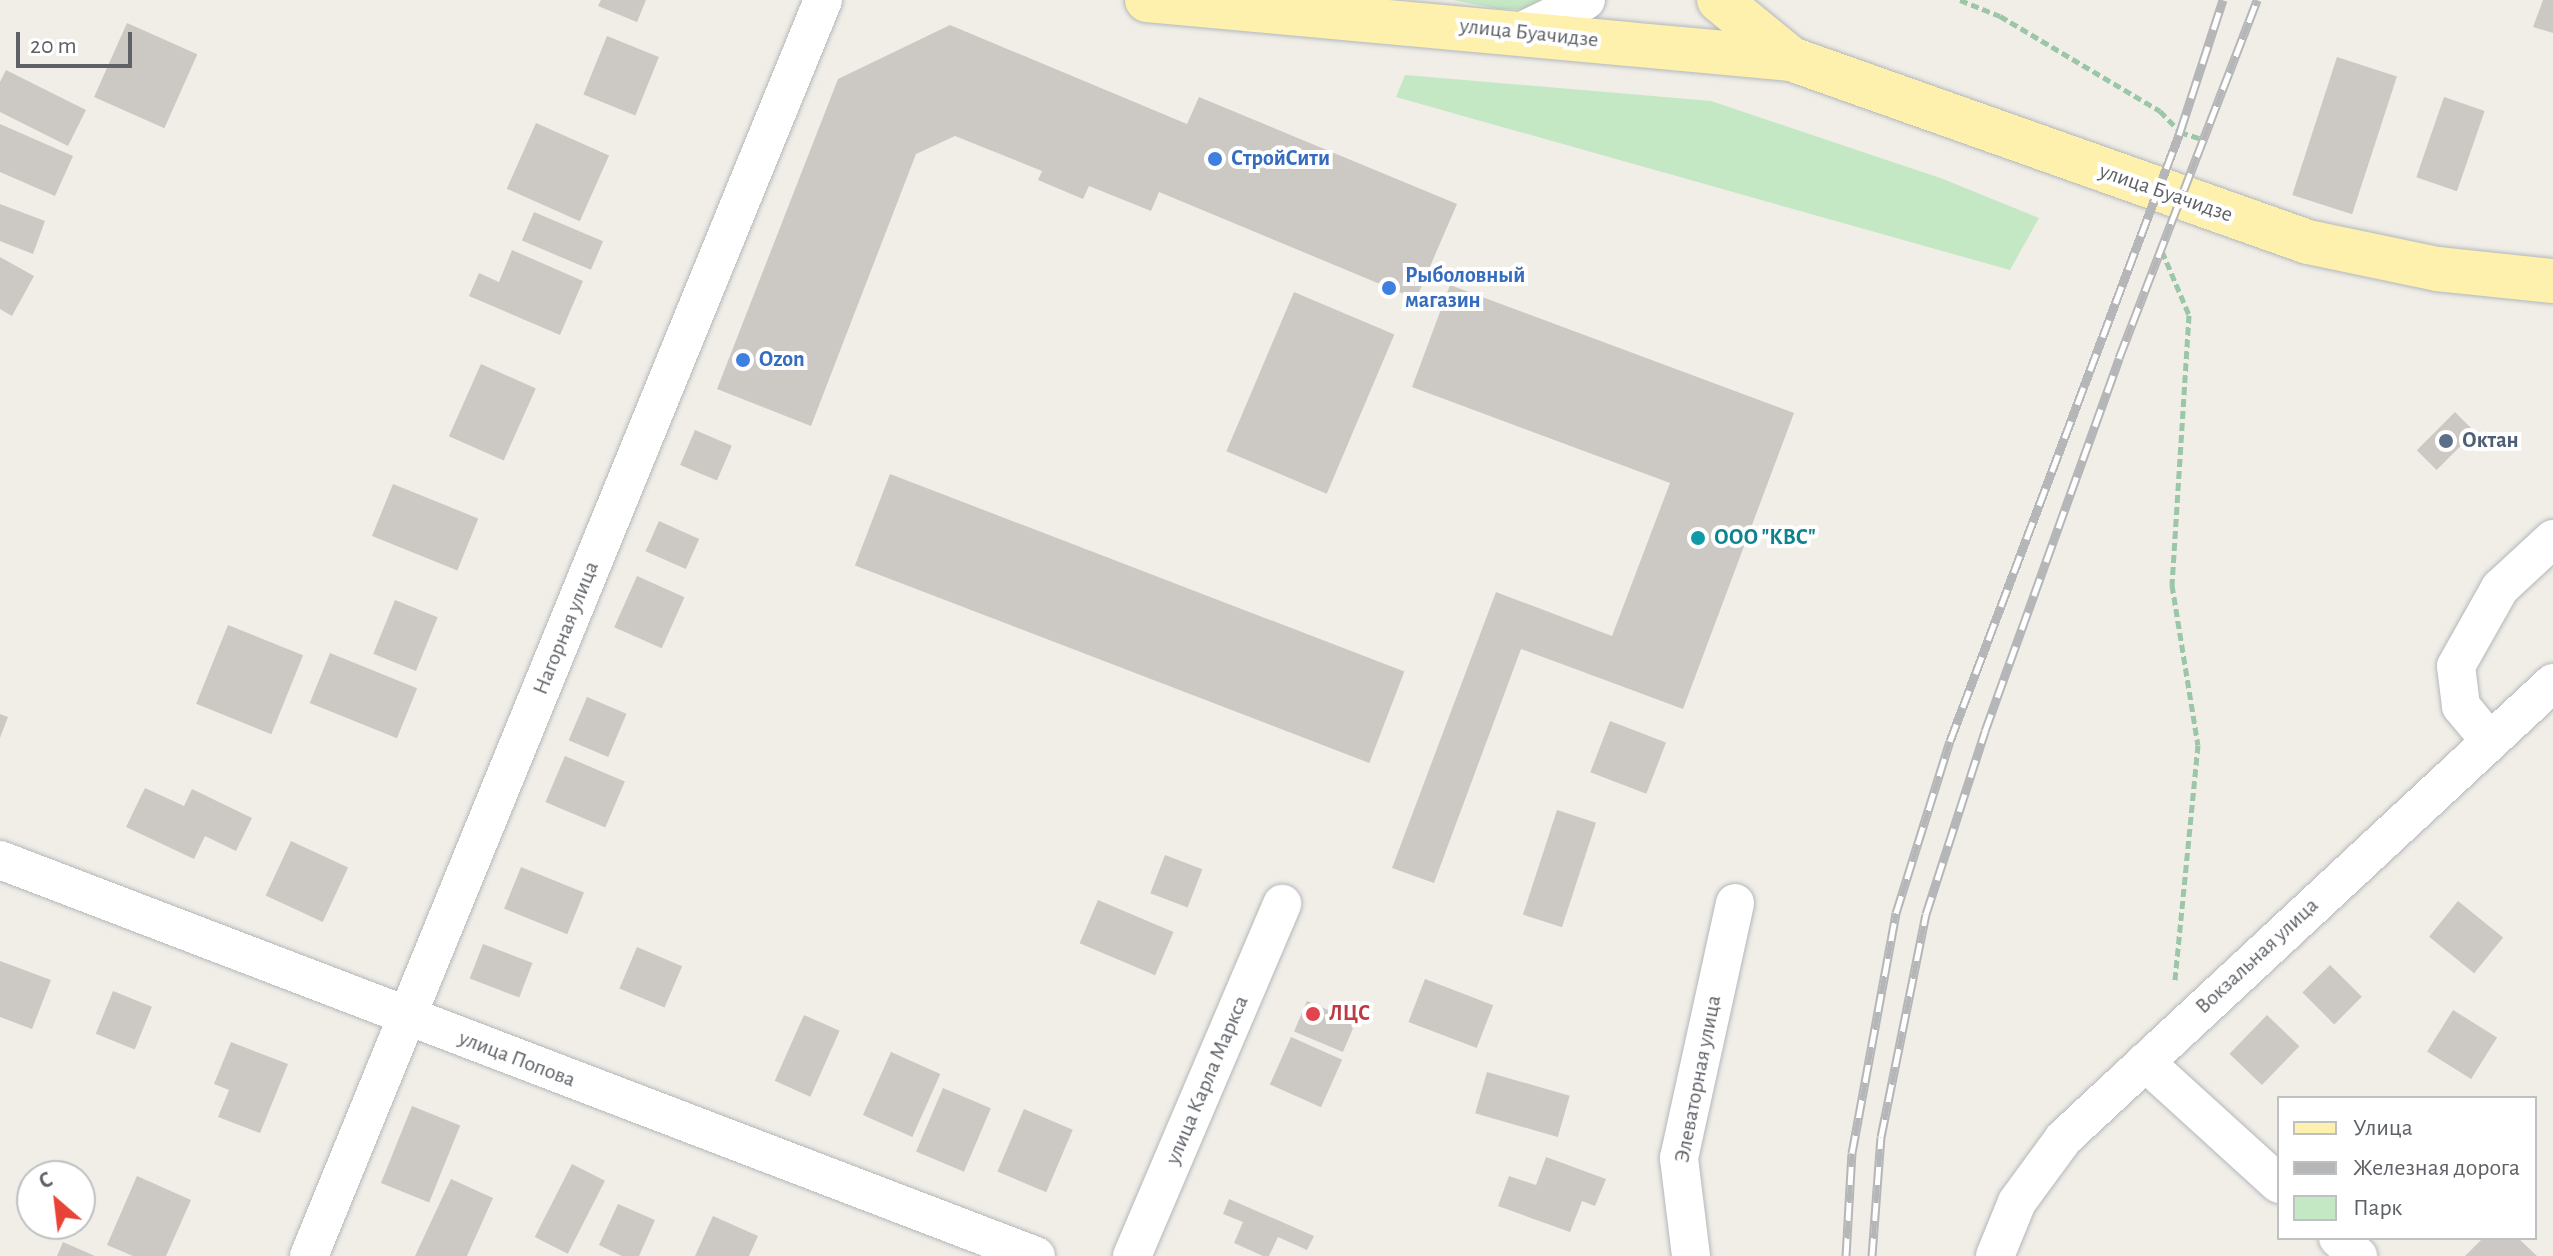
<!DOCTYPE html>
<meta charset="utf-8">
<style>
body{margin:0}
#map{position:relative;width:2553px;height:1256px;overflow:hidden;background:#f0eee7;font-family:"Alegreya Sans",sans-serif}
div>[style]{position:absolute}
[style*='--x']{left:calc(var(--x)*1px);top:calc(var(--y)*1px);width:calc(var(--w)*1px);rotate:calc(var(--a)*1deg)}
.green>*{inset:0;background:#c4e7c4}
.building>*{inset:0;background:#ccc9c4;transform-origin:0 0}
.path>*{height:5px;margin-top:-2.5px;transform-origin:0;background:repeating-linear-gradient(90deg,#9bc6a8 0 8px,transparent 0 12px)}
.roads{filter:drop-shadow(0 0 2px #b4b7bb) drop-shadow(0 0 2px #b4b7bb)}
.minor>*{height:38px;margin:-19px;padding:0 19px;transform-origin:19px;border-radius:19px;background:#fff}
.major>*{height:44px;margin:-22px;padding:0 22px;transform-origin:22px;border-radius:22px;background:#fef1ae}
.rail>*{height:9px;margin-top:-4.5px;transform-origin:0;background:repeating-linear-gradient(90deg,#fff 0 18px,#b5b6b7 0 36px);box-sizing:border-box;border-block:2px solid #b5b6b7}
.dots>*{width:22px;height:22px;translate:-50% -50%;box-sizing:border-box;border:4px solid #fff;border-radius:50%}
span{translate:-50% -50%;white-space:nowrap;text-align:center;line-height:1.15;-webkit-text-stroke:8px #fff;paint-order:stroke}
.street-label{font-size:22px;color:#5e6267}
.shop-label{font-size:22px;color:#366cbe;font-weight:700}
.left{translate:0 -50%;text-align:left}
.service-label{font-size:22px;color:#4e5e75;font-weight:700}
.culture-label{font-size:22px;color:#0d838f;font-weight:700}
.health-label{font-size:22px;color:#be3a42;font-weight:700}
.legend{position:absolute;left:2277px;top:1096px;width:260px;height:144px;box-sizing:border-box;background:#fff;border:2px solid #bfc0c2;margin:0;padding:10px 14px;list-style:none;font-size:24px;color:#5e6267}
.legend li{display:flex;align-items:center;gap:16px;height:40px}
.legend b{width:40px;border:2px solid #bfc0c2}
.north{position:absolute;left:16px;top:1160px;width:80px;height:80px;box-sizing:border-box;background:#fff;border:2px solid #bfc0c2;border-radius:50%;rotate:332deg;font-size:22px;font-weight:700;line-height:32px;text-align:center;color:#5e6267}
.north::after{content:'';display:block;margin:auto;width:28px;height:36px;background:#e74336;clip-path:polygon(50% 0,100% 100%,50% 72%,0 100%)}
.scale{position:absolute;left:16px;top:32px;width:116px;height:36px;box-sizing:border-box;border:4px solid #5e6267;border-top:0;padding-left:10px;font-size:24px;line-height:28px;white-space:nowrap;color:#5e6267;-webkit-text-stroke:6px #fff;paint-order:stroke}
</style>
<div id="map">
<div class="green">
<i style="clip-path:polygon(1453px 0,1562px 0,1548px 9px,1498px 9px)"></i>
<i style="clip-path:polygon(1405px 75px,1711px 101px,1943px 179px,2039px 218px,2010px 270px,1396px 97px)"></i>
</div>
<div class="building">
<i style="clip-path:polygon(601px 0,646px 0,637px 22px,598px 6px)"></i>
<i style="clip-path:polygon(2543px 0,2553px 0,2553px 33px,2533px 27px)"></i>
<i style="left:127px;top:23px;width:77px;height:81px;rotate:24deg"></i>
<i style="clip-path:polygon(950px 25px,1187px 124px,1199px 97px,1457px 204px,1416px 299px,1159px 192px,1151px 211px,1089px 186px,1083px 199px,1038px 180px,1042px 171px,955px 136px,916px 154px,811px 426px,717px 389px,838px 79px)"></i>
<i style="left:607px;top:36px;width:56px;height:63px;rotate:22deg"></i>
<i style="left:2337px;top:57px;width:63px;height:145px;rotate:18deg"></i>
<i style="clip-path:polygon(6px 70px,86px 110px,68px 146px,0 112px,0 82px)"></i>
<i style="left:2444px;top:97px;width:43px;height:85px;rotate:19deg"></i>
<i style="left:536px;top:123px;width:80px;height:72px;rotate:24deg"></i>
<i style="clip-path:polygon(0 124px,73px 156px,55px 196px,0 172px)"></i>
<i style="clip-path:polygon(0 204px,45px 221px,33px 254px,0 241px)"></i>
<i style="left:534px;top:212px;width:75px;height:31px;rotate:23deg"></i>
<i style="clip-path:polygon(512px 250px,583px 281px,560px 335px,469px 296px,479px 273px,499px 282px)"></i>
<i style="clip-path:polygon(0 257px,34px 276px,12px 316px,0 309px)"></i>
<i style="clip-path:polygon(1450px 285px,1794px 413px,1683px 709px,1521px 649px,1434px 883px,1392px 868px,1496px 592px,1612px 636px,1670px 483px,1412px 387px)"></i>
<i style="left:1294px;top:292px;width:109px;height:173px;rotate:23deg"></i>
<i style="left:481px;top:364px;width:60px;height:79px;rotate:24deg"></i>
<i style="left:2455px;top:412px;width:28px;height:54px;rotate:45deg"></i>
<i style="left:695px;top:430px;width:40px;height:38px;rotate:23deg"></i>
<i style="left:890px;top:474px;width:551px;height:98px;rotate:21deg"></i>
<i style="left:393px;top:484px;width:92px;height:56px;rotate:22deg"></i>
<i style="left:659px;top:521px;width:44px;height:33px;rotate:24deg"></i>
<i style="left:637px;top:576px;width:52px;height:56px;rotate:24deg"></i>
<i style="left:395px;top:600px;width:46px;height:58px;rotate:22deg"></i>
<i style="left:228px;top:625px;width:81px;height:85px;rotate:22deg"></i>
<i style="left:330px;top:653px;width:94px;height:54px;rotate:22deg"></i>
<i style="left:587px;top:697px;width:43px;height:47px;rotate:23deg"></i>
<i style="clip-path:polygon(0 714px,8px 717px,0 738px)"></i>
<i style="left:1610px;top:721px;width:60px;height:55px;rotate:21deg"></i>
<i style="left:565px;top:756px;width:65px;height:50px;rotate:23deg"></i>
<i style="clip-path:polygon(145px 788px,184px 806px,192px 789px,252px 818px,236px 851px,205px 836px,194px 859px,126px 827px)"></i>
<i style="left:1557px;top:810px;width:41px;height:110px;rotate:18deg"></i>
<i style="left:291px;top:841px;width:63px;height:60px;rotate:25deg"></i>
<i style="left:1165px;top:855px;width:40px;height:41px;rotate:21deg"></i>
<i style="left:521px;top:867px;width:68px;height:45px;rotate:22deg"></i>
<i style="left:1098px;top:900px;width:82px;height:47px;rotate:23deg"></i>
<i style="left:2458px;top:901px;width:58px;height:46px;rotate:39deg"></i>
<i style="left:483px;top:944px;width:53px;height:37px;rotate:21deg"></i>
<i style="left:637px;top:947px;width:49px;height:45px;rotate:23deg"></i>
<i style="clip-path:polygon(0 961px,51px 980px,32px 1029px,0 1017px)"></i>
<i style="left:2330px;top:965px;width:45px;height:39px;rotate:45deg"></i>
<i style="left:1425px;top:979px;width:73px;height:46px;rotate:21deg"></i>
<i style="left:113px;top:991px;width:42px;height:46px;rotate:22deg"></i>
<i style="left:1307px;top:1001px;width:53px;height:33px;rotate:23deg"></i>
<i style="left:2453px;top:1010px;width:52px;height:49px;rotate:32deg"></i>
<i style="left:804px;top:1015px;width:39px;height:72px;rotate:24deg"></i>
<i style="left:2267px;top:1015px;width:45px;height:54px;rotate:44deg"></i>
<i style="left:1291px;top:1037px;width:56px;height:52px;rotate:24deg"></i>
<i style="clip-path:polygon(231px 1042px,288px 1064px,260px 1133px,218px 1117px,229px 1090px,214px 1084px)"></i>
<i style="left:891px;top:1052px;width:54px;height:69px;rotate:24deg"></i>
<i style="left:1487px;top:1072px;width:86px;height:43px;rotate:16deg"></i>
<i style="left:943px;top:1088px;width:52px;height:69px;rotate:23deg"></i>
<i style="left:412px;top:1106px;width:52px;height:83px;rotate:22deg"></i>
<i style="left:1024px;top:1109px;width:53px;height:68px;rotate:23deg"></i>
<i style="clip-path:polygon(1546px 1157px,1606px 1179px,1595px 1206px,1582px 1201px,1570px 1232px,1498px 1206px,1509px 1176px,1536px 1185px)"></i>
<i style="left:572px;top:1164px;width:37px;height:82px;rotate:27deg"></i>
<i style="clip-path:polygon(137px 1176px,191px 1200px,166px 1256px,133px 1256px,107px 1245px)"></i>
<i style="clip-path:polygon(451px 1179px,493px 1198px,467px 1256px,415px 1256px)"></i>
<i style="clip-path:polygon(1229px 1199px,1314px 1236px,1307px 1250px,1278px 1237px,1269px 1256px,1263px 1256px,1234px 1243px,1243px 1222px,1223px 1214px)"></i>
<i style="clip-path:polygon(618px 1204px,655px 1220px,639px 1256px,622px 1256px,599px 1245px)"></i>
<i style="clip-path:polygon(713px 1216px,758px 1236px,749px 1256px,695px 1256px)"></i>
<i style="clip-path:polygon(2483px 1238px,2518px 1238px,2537px 1256px,2465px 1256px)"></i>
<i style="clip-path:polygon(63px 1242px,95px 1256px,57px 1256px)"></i>
</div>
<div class="path">
<i style="--x:1960;--y:0;--w:43;--a:21.8"></i>
<i style="--x:2000;--y:16;--w:186;--a:30.7"></i>
<i style="--x:2160;--y:111;--w:29;--a:46"></i>
<i style="--x:2180;--y:132;--w:25;--a:18"></i>
<i style="--x:2162;--y:251;--w:69;--a:67.1"></i>
<i style="--x:2189;--y:315;--w:271;--a:93.6"></i>
<i style="--x:2172;--y:585;--w:162;--a:80.8"></i>
<i style="--x:2198;--y:745;--w:236;--a:95.6"></i>
</div>
<div class="roads">
<div class="minor">
<i style="--x:1522;--y:31;--w:71;--a:-25.8"></i>
<i style="--x:2489;--y:740;--w:44;--a:-129.5"></i>
<i style="--x:2461;--y:706;--w:40;--a:-97.1"></i>
<i style="--x:2456;--y:666;--w:90;--a:-60.6"></i>
<i style="--x:2500;--y:588;--w:72;--a:-42.8"></i>
<i style="--x:0;--y:860;--w:1109;--a:20.92"></i>
<i style="--x:2145;--y:1062;--w:181;--a:42.3"></i>
<i style="--x:2338;--y:1238;--w:27;--a:42"></i>
<i style="--x:309;--y:1256;--w:1357;--a:-67.74"></i>
<i style="--x:1132;--y:1256;--w:383;--a:-66.9"></i>
<i style="--x:1691;--y:1256;--w:99;--a:-97"></i>
<i style="--x:1679;--y:1158;--w:261;--a:-77.6"></i>
<i style="--x:1995;--y:1256;--w:58;--a:-67.8"></i>
<i style="--x:2017;--y:1202;--w:79;--a:-53.7"></i>
<i style="--x:2064;--y:1138;--w:668;--a:-42.94"></i>
</div>
<div class="major">
<i style="--x:1147;--y:0;--w:647;--a:5.23"></i>
<i style="--x:1791;--y:59;--w:548;--a:19.49"></i>
<i style="--x:2308;--y:242;--w:132;--a:11.8"></i>
<i style="--x:2437;--y:269;--w:117;--a:5.9"></i>
<i style="--x:1719;--y:0;--w:93;--a:39.3"></i>
</div>
</div>
<div class="rail">
<i style="--x:1846;--y:1256;--w:103;--a:-86.7"></i>
<i style="--x:1852;--y:1153;--w:244;--a:-79.6"></i>
<i style="--x:1896;--y:913;--w:180;--a:-72.6"></i>
<i style="--x:1950;--y:741;--w:651;--a:-69.31"></i>
<i style="--x:2180;--y:132;--w:139;--a:-72"></i>
<i style="--x:1872;--y:1256;--w:119;--a:-85.7"></i>
<i style="--x:1881;--y:1137;--w:227;--a:-78.6"></i>
<i style="--x:1926;--y:914;--w:192;--a:-72.1"></i>
<i style="--x:1985;--y:731;--w:396;--a:-70.2"></i>
<i style="--x:2119;--y:358;--w:384;--a:-68.9"></i>
</div>
<div class="dots">
<i style="left:1215px;top:159px;background:#3f7fe0"></i>
<i style="left:1389px;top:288px;background:#3f7fe0"></i>
<i style="left:743px;top:360px;background:#3f7fe0"></i>
<i style="left:2446px;top:441px;background:#5c6f8a"></i>
<i style="left:1698px;top:538px;background:#0f9aa8"></i>
<i style="left:1313px;top:1014px;background:#e0444e"></i>
</div>
<div class="street-label">
<span style="left:1529px;top:33px;rotate:6deg">улица Буачидзе</span>
<span style="left:2166px;top:193px;rotate:19deg">улица Буачидзе</span>
<span style="left:566px;top:628px;rotate:-68deg">Нагорная улица</span>
<span style="left:2257px;top:956px;rotate:-43deg">Вокзальная улица</span>
<span style="left:517px;top:1059px;rotate:21deg">улица Попова</span>
<span style="left:1698px;top:1079px;rotate:-79deg">Элеваторная улица</span>
<span style="left:1207px;top:1080px;rotate:-67deg">улица Карла Маркса</span>
</div>
<div class="shop-label">
<span class="left" style="left:1231px;top:159px">СтройСити</span>
<span class="left" style="left:1405px;top:288px">Рыболовный<br>магазин</span>
<span class="left" style="left:759px;top:360px">Ozon</span>
</div>
<div class="service-label">
<span class="left" style="left:2462px;top:441px">Октан</span>
</div>
<div class="culture-label">
<span class="left" style="left:1714px;top:538px">ООО "КВС"</span>
</div>
<div class="health-label">
<span class="left" style="left:1329px;top:1014px">ЛЦС</span>
</div>
<ul class="legend">
<li><b style="height:10px;background:#fef1ae"></b>Улица</li>
<li><b style="height:10px;background:#b5b6b7"></b>Железная дорога</li>
<li><b style="height:22px;background:#c4e7c4"></b>Парк</li>
</ul>
<div class="north">С</div>
<div class="scale">20 m</div>
</div>
